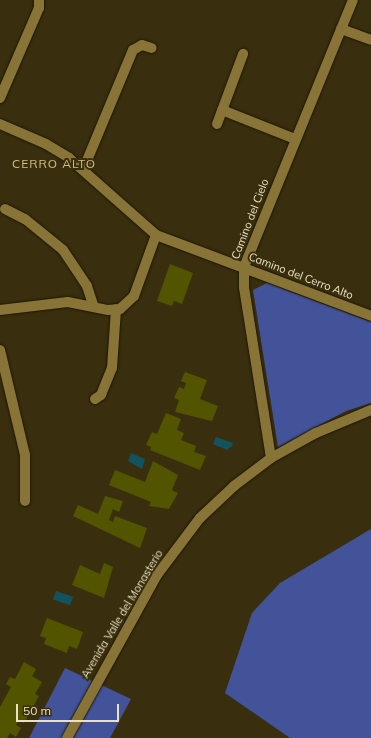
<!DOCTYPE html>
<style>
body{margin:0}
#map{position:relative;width:371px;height:738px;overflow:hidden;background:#392f0e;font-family:Mulish,sans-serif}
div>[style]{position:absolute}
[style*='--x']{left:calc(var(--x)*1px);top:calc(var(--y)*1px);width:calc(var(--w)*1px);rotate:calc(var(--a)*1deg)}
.green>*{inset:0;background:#43539a}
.water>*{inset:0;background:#13535e;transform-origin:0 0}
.building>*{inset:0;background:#525400}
.roads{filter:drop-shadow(0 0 1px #1e1705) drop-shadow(0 0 1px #1e1705)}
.street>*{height:10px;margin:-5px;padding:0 5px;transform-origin:5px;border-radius:5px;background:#887436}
span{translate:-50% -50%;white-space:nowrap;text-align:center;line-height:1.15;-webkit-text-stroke:4px #392f0e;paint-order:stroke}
.street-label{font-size:11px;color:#ebe0c1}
.neighbourhood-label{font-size:12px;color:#d3be7f;letter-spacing:1px}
.scale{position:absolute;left:16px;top:704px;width:103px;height:18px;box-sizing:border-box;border:2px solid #ebe0c1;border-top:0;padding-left:5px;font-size:12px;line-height:14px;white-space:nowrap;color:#ebe0c1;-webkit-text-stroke:3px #392f0e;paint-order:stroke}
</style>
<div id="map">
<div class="green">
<i style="clip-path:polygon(267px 283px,371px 322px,371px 403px,346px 411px,278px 447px,253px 290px)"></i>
<i style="clip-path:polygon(371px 529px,371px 738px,290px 738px,225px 693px,252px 613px,280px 583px)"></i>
<i style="clip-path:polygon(65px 668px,131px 699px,110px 738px,29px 738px)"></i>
</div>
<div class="water">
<i style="clip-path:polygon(216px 437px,233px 443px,232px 446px,227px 450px,213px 444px)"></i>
<i style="clip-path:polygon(131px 453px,145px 459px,142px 469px,128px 461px)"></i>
<i style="left:56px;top:591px;width:18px;height:9px;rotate:19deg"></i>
</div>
<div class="building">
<i style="clip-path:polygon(170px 264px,193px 273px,182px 304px,174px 301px,172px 306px,157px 301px)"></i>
<i style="clip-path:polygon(185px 372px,207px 380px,200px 399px,218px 406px,212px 421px,175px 412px,179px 400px,174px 398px,179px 387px,184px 389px,186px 383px,181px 381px)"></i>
<i style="clip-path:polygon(166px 413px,181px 419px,177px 430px,184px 433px,181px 440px,196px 446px,194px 452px,206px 456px,200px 470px,150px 450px,151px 447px,146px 445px,152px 432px,157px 434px)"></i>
<i style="clip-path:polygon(153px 461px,178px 475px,172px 490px,178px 493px,169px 509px,149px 506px,151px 502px,109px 485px,115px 470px,145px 482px)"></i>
<i style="clip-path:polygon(105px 496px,123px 501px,119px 512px,113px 509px,109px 520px,113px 522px,115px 516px,147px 528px,140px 548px,73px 516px,78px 505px,98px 514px)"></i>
<i style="clip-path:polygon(104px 563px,113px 567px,104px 598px,72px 585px,80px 565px,100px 574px)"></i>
<i style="clip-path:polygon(47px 618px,83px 632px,77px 649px,69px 646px,67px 653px,44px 644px,46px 638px,40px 636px)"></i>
<i style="clip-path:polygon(24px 662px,36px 669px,32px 676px,42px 682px,35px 694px,39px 696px,24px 723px,19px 720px,16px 725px,21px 728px,16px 737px,10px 733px,7px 738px,0 738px,0 707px,11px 687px,6px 684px,10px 677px,15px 679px)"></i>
</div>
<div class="roads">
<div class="street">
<i style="--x:341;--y:29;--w:32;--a:20"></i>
<i style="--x:0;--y:98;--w:98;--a:-66.6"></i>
<i style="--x:39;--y:8;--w:8;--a:-90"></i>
<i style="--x:222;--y:110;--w:79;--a:21.7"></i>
<i style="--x:0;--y:124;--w:50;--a:23.5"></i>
<i style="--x:46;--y:144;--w:27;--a:31"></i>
<i style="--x:69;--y:158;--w:116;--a:41.5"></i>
<i style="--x:156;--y:235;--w:230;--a:20.6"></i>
<i style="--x:217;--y:124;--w:75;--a:-69.6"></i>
<i style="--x:83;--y:170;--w:130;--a:-67.4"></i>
<i style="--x:133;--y:50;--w:10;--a:-29"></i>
<i style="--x:142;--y:45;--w:10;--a:17"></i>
<i style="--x:5;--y:209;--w:22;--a:27"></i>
<i style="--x:25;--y:219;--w:49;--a:39.2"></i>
<i style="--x:63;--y:250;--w:43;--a:56.3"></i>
<i style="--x:87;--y:286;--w:22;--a:72"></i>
<i style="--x:0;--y:310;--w:68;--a:-6.7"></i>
<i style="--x:68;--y:302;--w:41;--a:11.3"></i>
<i style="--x:108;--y:310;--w:12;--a:-5"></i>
<i style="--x:120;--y:309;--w:19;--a:-43"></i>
<i style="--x:134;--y:296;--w:65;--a:-70.2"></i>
<i style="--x:0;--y:350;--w:108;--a:76.6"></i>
<i style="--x:25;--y:455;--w:46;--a:90"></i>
<i style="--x:95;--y:399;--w:7;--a:-34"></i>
<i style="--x:101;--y:395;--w:29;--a:-68"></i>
<i style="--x:112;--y:368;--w:59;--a:-86.1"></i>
<i style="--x:271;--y:458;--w:173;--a:-99"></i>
<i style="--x:244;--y:287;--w:20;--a:-90"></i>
<i style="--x:244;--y:267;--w:288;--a:-67.8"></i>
<i style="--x:67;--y:738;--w:186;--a:-61.1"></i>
<i style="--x:157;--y:575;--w:71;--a:-53"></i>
<i style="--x:200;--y:518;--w:47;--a:-43.3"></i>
<i style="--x:234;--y:486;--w:46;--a:-37.1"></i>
<i style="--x:271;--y:458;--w:51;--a:-29.1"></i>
<i style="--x:316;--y:433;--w:60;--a:-22.7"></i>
</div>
</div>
<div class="street-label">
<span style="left:250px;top:219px;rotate:-69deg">Camino del Cielo</span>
<span style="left:301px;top:276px;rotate:21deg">Camino del Cerro Alto</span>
<span style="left:122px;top:614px;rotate:-59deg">Avenida Valle del Monasterio</span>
</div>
<div class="neighbourhood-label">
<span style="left:54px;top:164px">CERRO ALTO</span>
</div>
<div class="scale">50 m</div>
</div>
